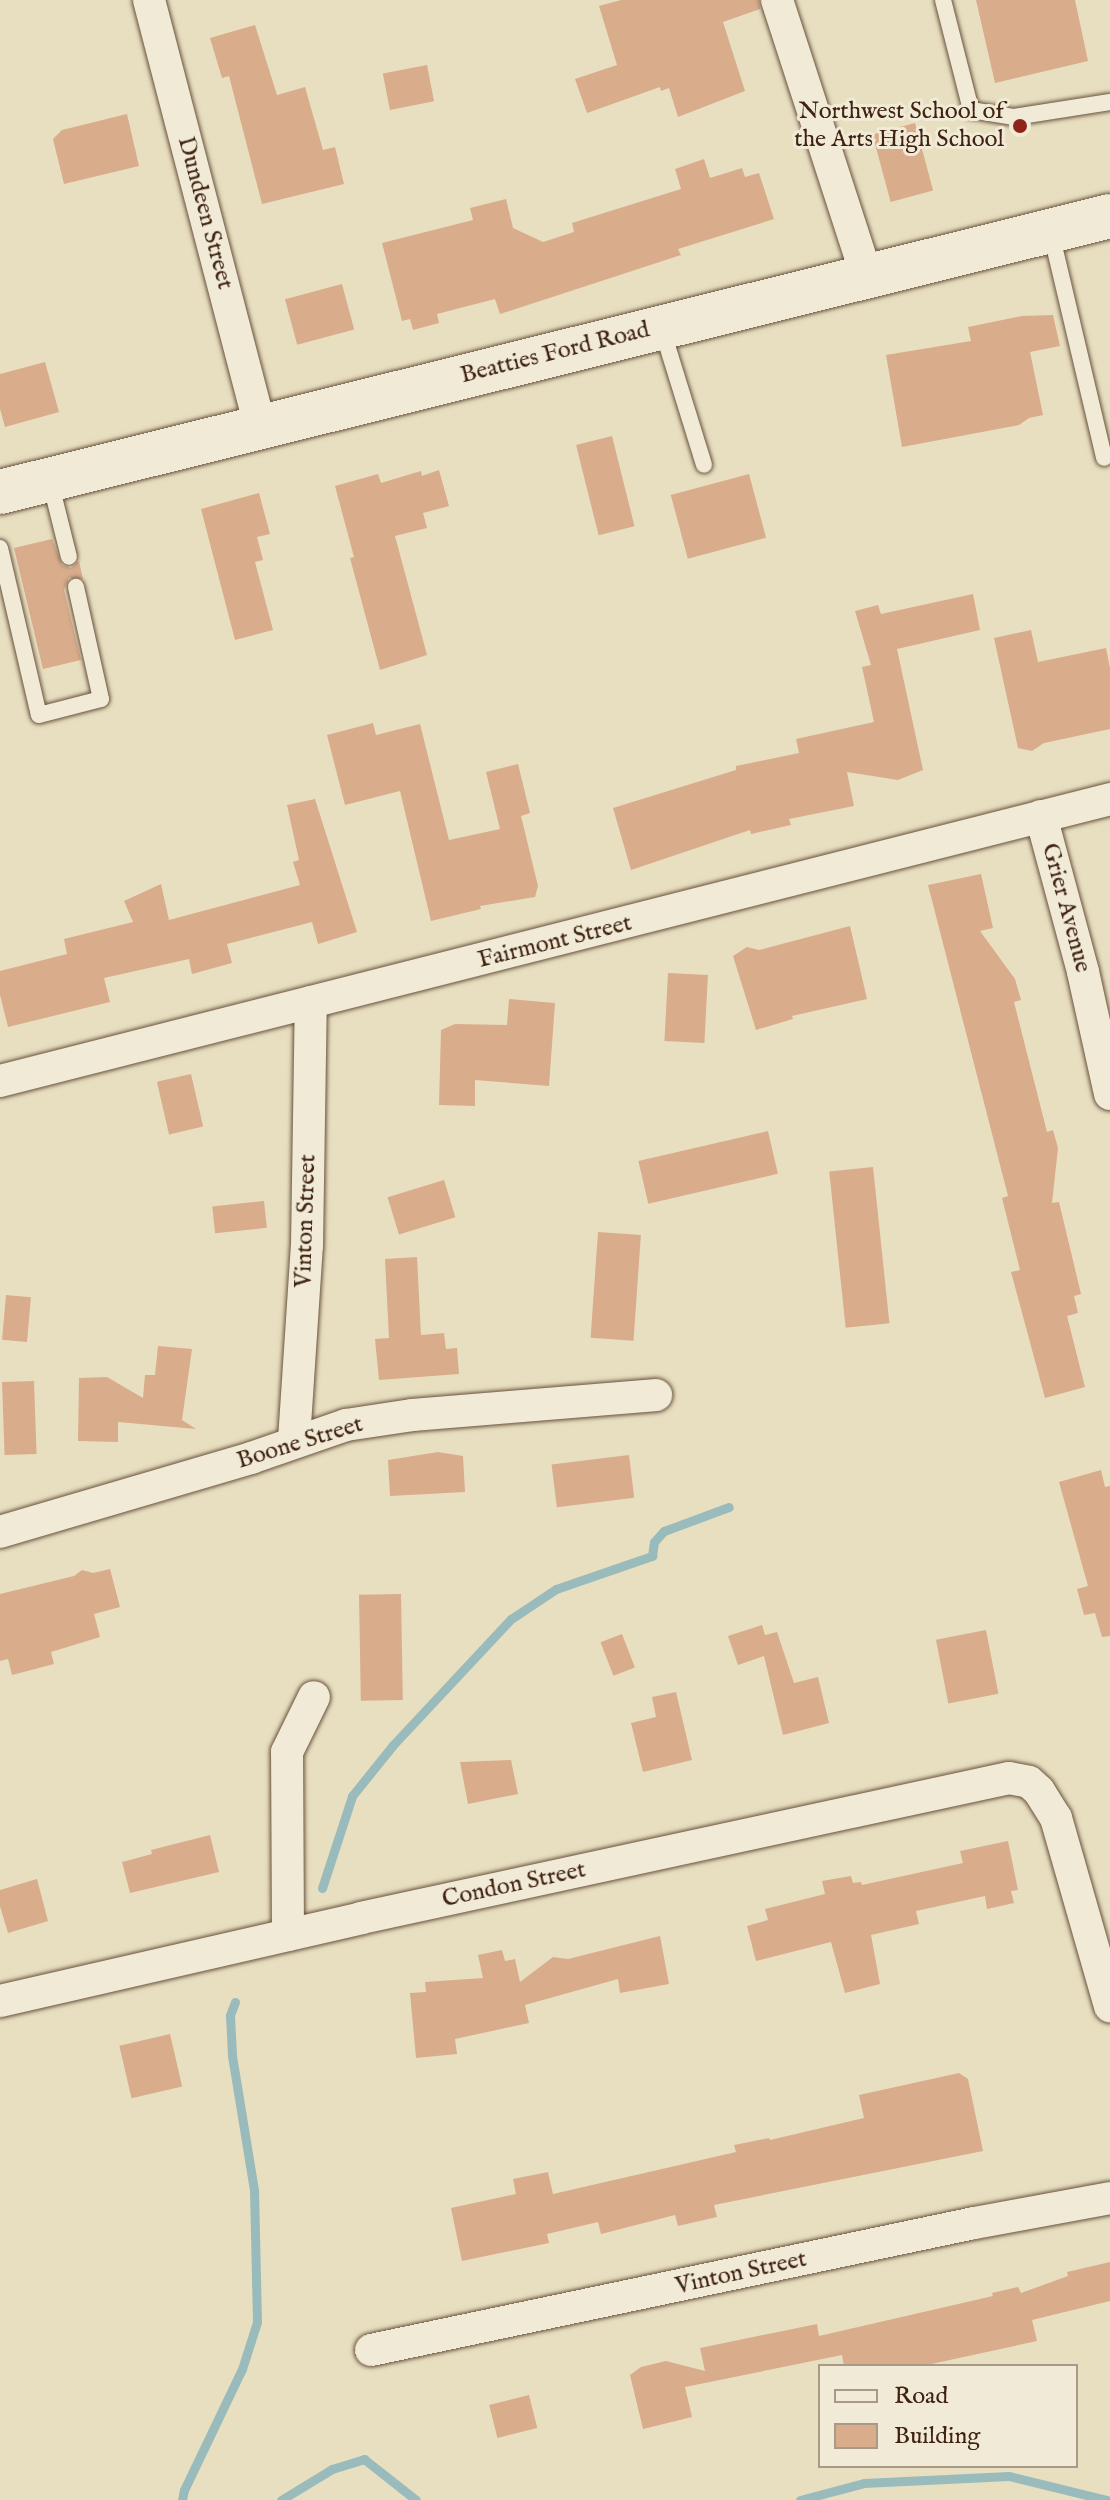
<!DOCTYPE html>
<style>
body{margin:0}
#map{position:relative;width:1110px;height:2500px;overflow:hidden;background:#e8dfc1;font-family:"IM FELL English",serif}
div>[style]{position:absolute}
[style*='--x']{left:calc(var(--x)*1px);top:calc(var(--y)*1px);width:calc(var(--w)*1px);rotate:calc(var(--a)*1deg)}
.stream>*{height:9px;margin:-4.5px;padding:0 4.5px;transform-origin:4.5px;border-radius:4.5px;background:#9bb}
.building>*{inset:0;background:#d9ac8c;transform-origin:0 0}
.roads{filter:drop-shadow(0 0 2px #69523c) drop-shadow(0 0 2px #69523c)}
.lane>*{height:16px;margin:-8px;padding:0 8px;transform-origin:8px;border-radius:8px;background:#f0ead7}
.street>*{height:32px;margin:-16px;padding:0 16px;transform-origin:16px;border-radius:16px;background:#f0ead7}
.secondary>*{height:44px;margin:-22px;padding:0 22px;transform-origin:22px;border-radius:22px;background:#f0ead7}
.dots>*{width:22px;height:22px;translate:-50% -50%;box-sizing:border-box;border:4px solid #f0ead7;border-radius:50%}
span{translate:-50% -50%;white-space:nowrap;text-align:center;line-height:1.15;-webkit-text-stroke:6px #f0ead7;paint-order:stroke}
.poi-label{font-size:24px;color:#3f2310}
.right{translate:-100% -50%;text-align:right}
.street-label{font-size:24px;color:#3f2310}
.legend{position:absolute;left:818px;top:2364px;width:260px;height:104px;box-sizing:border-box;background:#f0ead7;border:2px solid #a99a87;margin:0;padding:10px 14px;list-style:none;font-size:24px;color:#3f2310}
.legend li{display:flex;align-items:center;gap:16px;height:40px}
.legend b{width:40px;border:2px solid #a99a87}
</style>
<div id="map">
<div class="stream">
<i style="--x:322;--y:1888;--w:97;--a:-71.9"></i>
<i style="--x:352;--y:1796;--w:65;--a:-51.2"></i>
<i style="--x:393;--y:1745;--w:173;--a:-46.9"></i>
<i style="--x:511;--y:1619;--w:54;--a:-33.7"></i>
<i style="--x:556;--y:1589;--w:102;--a:-19"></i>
<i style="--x:652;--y:1556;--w:14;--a:-82"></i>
<i style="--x:654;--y:1542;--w:15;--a:-48"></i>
<i style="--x:664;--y:1531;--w:69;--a:-20.3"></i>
<i style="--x:182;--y:2500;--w:10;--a:-79"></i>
<i style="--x:184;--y:2490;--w:134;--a:-64.4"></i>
<i style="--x:242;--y:2369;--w:49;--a:-72.3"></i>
<i style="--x:257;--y:2322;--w:132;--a:-91.3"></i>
<i style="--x:254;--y:2190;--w:137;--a:-99.3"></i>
<i style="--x:232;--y:2055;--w:40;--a:-92.9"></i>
<i style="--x:230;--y:2015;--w:14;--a:-69"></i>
<i style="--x:281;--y:2500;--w:60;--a:-31.3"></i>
<i style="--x:332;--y:2469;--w:34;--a:-17"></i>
<i style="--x:364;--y:2459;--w:66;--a:38.3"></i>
<i style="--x:800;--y:2500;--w:66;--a:-14.9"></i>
<i style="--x:864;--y:2483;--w:145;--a:-2.8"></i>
<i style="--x:1009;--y:2476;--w:101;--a:13.8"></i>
</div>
<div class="building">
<i style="clip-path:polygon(621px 0,759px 0,760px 9px,723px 22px,745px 91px,678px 117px,669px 88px,661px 91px,660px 87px,587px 113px,575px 79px,617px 65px,599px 6px)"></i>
<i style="clip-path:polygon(976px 0,1075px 0,1088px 61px,995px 83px)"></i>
<i style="clip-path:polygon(255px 25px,277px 95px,305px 87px,323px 150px,335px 147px,344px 184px,262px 204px,229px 76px,222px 78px,210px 38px)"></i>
<i style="left:427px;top:65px;width:37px;height:45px;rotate:79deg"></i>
<i style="clip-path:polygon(127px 114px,139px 166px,64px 184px,53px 139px,62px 130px)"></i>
<i style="left:915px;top:123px;width:70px;height:44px;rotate:75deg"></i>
<i style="clip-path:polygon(704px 159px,710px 178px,742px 168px,745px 177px,759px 173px,774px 219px,678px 249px,681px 255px,500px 314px,495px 299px,437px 314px,439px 323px,413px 330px,410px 319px,402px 321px,382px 243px,473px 220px,470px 208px,506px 199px,513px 228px,543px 242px,574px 232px,572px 223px,681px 189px,675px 169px)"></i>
<i style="left:342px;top:284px;width:47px;height:59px;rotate:75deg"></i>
<i style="clip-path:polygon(1053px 315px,1060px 346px,1030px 352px,1043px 415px,1029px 418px,1019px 425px,902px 447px,886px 355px,971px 341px,968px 327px,1022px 316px)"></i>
<i style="clip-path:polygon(45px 362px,59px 412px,5px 427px,0 409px,0 374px)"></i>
<i style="left:612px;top:436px;width:93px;height:37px;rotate:76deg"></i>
<i style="clip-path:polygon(439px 470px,449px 506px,423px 513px,427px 528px,395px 536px,427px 655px,380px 670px,350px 558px,354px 557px,335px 486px,378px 474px,381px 483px,421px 471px,422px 476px)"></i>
<i style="left:749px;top:474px;width:66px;height:81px;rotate:75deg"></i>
<i style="clip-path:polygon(259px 493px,270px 534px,257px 537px,263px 560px,255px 562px,273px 630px,235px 640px,201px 509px)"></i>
<i style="clip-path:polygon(52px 539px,62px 565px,71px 568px,79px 561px,83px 579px,69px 578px,64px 590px,81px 660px,43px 669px,14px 548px)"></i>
<i style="clip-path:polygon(973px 594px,980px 630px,897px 649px,923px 770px,898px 780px,847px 772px,854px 806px,789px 819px,791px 825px,751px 834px,750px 830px,631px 870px,613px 808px,736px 770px,736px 766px,799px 753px,796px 739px,874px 722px,862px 667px,871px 665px,855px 611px,878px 605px,881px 614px)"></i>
<i style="clip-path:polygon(1031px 630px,1038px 662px,1106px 648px,1110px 668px,1110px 729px,1044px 743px,1032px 751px,1018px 748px,994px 638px)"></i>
<i style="clip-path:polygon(373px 723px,376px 735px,420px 724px,449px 840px,500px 829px,486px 772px,518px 764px,530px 813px,521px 816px,538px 886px,535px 897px,480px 906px,481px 909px,431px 921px,400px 791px,345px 805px,327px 735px)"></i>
<i style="clip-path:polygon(315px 799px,357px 932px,318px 944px,312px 922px,227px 944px,232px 963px,192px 974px,189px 959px,104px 978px,110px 1002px,8px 1027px,0 995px,0 971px,67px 954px,64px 939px,133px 922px,124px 901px,161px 884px,169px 920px,300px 885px,293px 862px,299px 860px,287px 805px)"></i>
<i style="clip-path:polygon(981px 874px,993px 928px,980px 931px,1015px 979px,1021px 1000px,1014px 1002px,1047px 1132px,1053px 1130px,1058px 1148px,1052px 1203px,1059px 1202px,1081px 1294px,1074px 1296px,1078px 1313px,1067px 1316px,1085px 1387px,1045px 1398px,1011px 1272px,1020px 1270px,1002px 1198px,1008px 1196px,928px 885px)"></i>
<i style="clip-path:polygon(850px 926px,867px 999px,792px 1016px,793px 1019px,756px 1030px,733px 956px,747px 947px,759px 950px)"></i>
<i style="left:668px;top:973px;width:40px;height:68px;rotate:3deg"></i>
<i style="clip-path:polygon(509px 999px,555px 1003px,549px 1086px,475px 1080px,475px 1106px,439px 1105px,441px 1030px,455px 1024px,507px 1025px)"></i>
<i style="left:191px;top:1074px;width:54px;height:35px;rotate:77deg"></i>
<i style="left:768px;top:1131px;width:44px;height:133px;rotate:77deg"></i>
<i style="left:873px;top:1167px;width:157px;height:44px;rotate:84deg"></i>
<i style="left:444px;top:1180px;width:39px;height:59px;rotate:73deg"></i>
<i style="left:264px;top:1201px;width:27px;height:52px;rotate:84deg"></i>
<i style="left:598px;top:1232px;width:43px;height:106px;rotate:4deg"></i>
<i style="clip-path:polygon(417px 1257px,421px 1335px,444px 1333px,446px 1349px,457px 1348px,459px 1374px,379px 1380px,375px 1339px,389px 1338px,385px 1259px)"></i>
<i style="left:6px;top:1295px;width:25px;height:45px;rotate:5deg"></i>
<i style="clip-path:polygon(158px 1346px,192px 1349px,182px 1420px,196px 1429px,118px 1422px,118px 1442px,78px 1441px,79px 1378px,107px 1377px,143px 1398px,145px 1375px,155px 1375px)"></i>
<i style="left:34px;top:1381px;width:73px;height:32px;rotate:88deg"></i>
<i style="clip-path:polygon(438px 1452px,463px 1456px,465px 1492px,390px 1496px,388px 1460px)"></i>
<i style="left:629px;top:1455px;width:43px;height:78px;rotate:83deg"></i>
<i style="clip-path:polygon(1101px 1470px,1105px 1487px,1110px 1486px,1110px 1636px,1102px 1637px,1095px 1613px,1084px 1615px,1077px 1589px,1088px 1586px,1059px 1482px)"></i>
<i style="clip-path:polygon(110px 1569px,120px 1607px,94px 1614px,100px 1637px,51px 1652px,54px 1664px,12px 1675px,8px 1659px,0 1661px,0 1594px,74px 1576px,82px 1570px,93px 1573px)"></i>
<i style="left:401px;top:1594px;width:106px;height:42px;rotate:89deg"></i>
<i style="clip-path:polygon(762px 1625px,765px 1635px,777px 1632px,794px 1683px,818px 1677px,829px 1723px,783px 1735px,764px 1656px,738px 1665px,728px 1636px)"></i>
<i style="left:986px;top:1630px;width:65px;height:51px;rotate:79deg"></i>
<i style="left:622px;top:1634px;width:36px;height:23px;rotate:69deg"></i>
<i style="clip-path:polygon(676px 1692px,692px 1760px,643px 1772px,631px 1723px,656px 1717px,652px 1697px)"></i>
<i style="clip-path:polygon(511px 1760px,518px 1794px,468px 1804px,460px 1762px)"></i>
<i style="clip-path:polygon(210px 1835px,219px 1872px,130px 1893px,122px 1862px,152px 1854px,151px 1850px)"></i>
<i style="clip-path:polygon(1008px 1841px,1018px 1890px,1011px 1891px,1014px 1903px,987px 1909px,985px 1896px,971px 1899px,916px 1911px,919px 1924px,871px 1935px,880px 1984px,845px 1993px,831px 1942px,756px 1961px,747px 1926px,768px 1920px,765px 1909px,825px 1894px,822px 1881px,851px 1876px,853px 1883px,861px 1882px,862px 1885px,963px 1863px,960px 1851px)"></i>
<i style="clip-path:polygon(37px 1879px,48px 1921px,8px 1933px,0 1906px,0 1890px)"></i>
<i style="clip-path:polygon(660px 1936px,669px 1984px,620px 1993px,618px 1979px,525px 2005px,529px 2023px,455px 2039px,457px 2054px,416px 2058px,410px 1993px,426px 1992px,425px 1982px,483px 1978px,478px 1955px,502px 1950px,505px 1961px,515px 1959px,520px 1982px,553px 1957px,568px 1959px)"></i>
<i style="left:170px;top:2034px;width:54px;height:52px;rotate:77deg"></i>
<i style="clip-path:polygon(959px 2073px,968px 2079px,983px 2151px,714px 2205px,717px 2217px,678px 2226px,675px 2215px,601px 2234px,598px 2222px,547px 2234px,549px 2243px,462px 2261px,451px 2208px,516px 2194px,513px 2179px,548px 2172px,553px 2194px,736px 2152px,734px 2145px,769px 2138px,770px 2140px,864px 2118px,859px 2095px)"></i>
<i style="clip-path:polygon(1110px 2262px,1110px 2301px,1032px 2320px,1037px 2341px,922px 2366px,844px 2366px,842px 2355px,685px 2387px,692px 2417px,643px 2429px,630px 2375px,641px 2367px,666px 2361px,705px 2371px,700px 2348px,817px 2324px,819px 2336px,993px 2296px,992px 2293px,1018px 2287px,1021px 2293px,1068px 2276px,1067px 2272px)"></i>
<i style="left:529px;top:2395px;width:34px;height:41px;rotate:76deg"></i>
</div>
<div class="roads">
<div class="lane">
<i style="--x:943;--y:0;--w:114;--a:75.7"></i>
<i style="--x:971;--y:110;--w:44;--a:9.2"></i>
<i style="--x:1014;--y:117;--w:97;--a:-8.9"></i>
<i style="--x:1051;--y:233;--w:231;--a:76.7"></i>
<i style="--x:662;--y:329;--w:142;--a:72.8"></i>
<i style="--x:50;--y:481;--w:78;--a:76"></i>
<i style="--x:0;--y:548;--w:171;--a:76.9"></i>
<i style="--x:39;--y:715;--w:64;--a:-14.5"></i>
<i style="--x:101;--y:699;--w:115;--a:-102.6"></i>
</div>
<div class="street">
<i style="--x:149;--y:0;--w:440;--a:75.4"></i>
<i style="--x:777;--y:0;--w:291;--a:72"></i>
<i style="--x:1041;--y:816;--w:162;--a:74.9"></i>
<i style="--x:1083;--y:972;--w:125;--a:77.5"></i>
<i style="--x:0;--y:1081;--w:1145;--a:-14.25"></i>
<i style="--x:294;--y:1440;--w:194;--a:-86.2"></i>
<i style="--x:307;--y:1246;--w:244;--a:-89.1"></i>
<i style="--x:0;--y:1532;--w:262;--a:-16.4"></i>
<i style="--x:251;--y:1458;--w:101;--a:-19.2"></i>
<i style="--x:346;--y:1425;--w:68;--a:-8.5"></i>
<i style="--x:413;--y:1415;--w:244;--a:-4.7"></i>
<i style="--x:288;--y:1935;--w:183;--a:-90.3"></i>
<i style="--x:287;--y:1752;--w:61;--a:-63.9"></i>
<i style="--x:0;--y:2001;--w:370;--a:-12.9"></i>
<i style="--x:361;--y:1918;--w:663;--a:-12.19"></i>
<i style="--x:1009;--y:1778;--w:20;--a:11"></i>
<i style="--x:1029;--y:1782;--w:13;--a:42"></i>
<i style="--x:1039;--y:1791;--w:32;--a:58"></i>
<i style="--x:1056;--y:1818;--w:196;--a:74"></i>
<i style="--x:371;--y:2350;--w:616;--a:-11.89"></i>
<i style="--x:974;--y:2223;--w:138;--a:-10.4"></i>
</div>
<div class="secondary">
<i style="--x:0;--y:492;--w:1144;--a:-13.96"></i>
</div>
</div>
<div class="dots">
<i style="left:1020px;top:126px;background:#8f2418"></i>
</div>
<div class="poi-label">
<span class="right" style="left:1004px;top:126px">Northwest School of<br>the Arts High School</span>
</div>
<div class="street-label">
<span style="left:205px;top:213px;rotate:75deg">Dundeen Street</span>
<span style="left:555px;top:353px;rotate:-14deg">Beatties Ford Road</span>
<span style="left:1066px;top:908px;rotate:75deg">Grier Avenue</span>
<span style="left:555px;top:942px;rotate:-14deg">Fairmont Street</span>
<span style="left:306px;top:1221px;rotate:-88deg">Vinton Street</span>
<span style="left:300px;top:1443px;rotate:-17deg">Boone Street</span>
<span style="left:514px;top:1885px;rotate:-12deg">Condon Street</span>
<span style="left:741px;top:2273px;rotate:-12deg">Vinton Street</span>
</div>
<ul class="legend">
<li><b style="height:10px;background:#f0ead7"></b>Road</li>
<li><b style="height:22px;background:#d9ac8c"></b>Building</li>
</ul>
</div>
